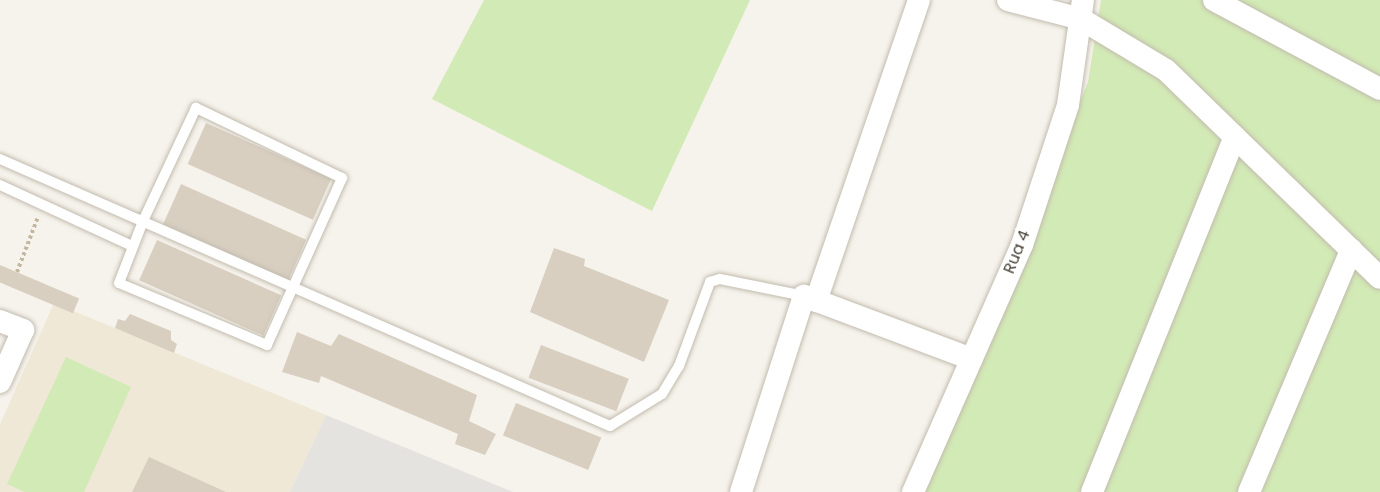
<!DOCTYPE html>
<style>
body{margin:0}
#map{position:relative;width:1380px;height:492px;overflow:hidden;background:#f6f3ec;font-family:Poppins,sans-serif}
div>[style]{position:absolute}
[style*='--x']{left:calc(var(--x)*1px);top:calc(var(--y)*1px);width:calc(var(--w)*1px);rotate:calc(var(--a)*1deg)}
.education>*{inset:0;background:#efe8d6}
.green>*{inset:0;background:#d2eab5}
.parking>*{inset:0;background:#e5e3e0}
.building>*{inset:0;background:#d8cfc1;transform-origin:0 0}
.path>*{height:4px;margin-top:-2px;transform-origin:0;background:repeating-linear-gradient(90deg,#c4b79f 0 3px,transparent 0 6px)}
.roads{filter:drop-shadow(0 0 2px #c2bbae) drop-shadow(0 0 2px #c2bbae)}
.lane>*{height:10px;margin:-5px;padding:0 5px;transform-origin:5px;border-radius:5px;background:#fff}
.street>*{height:22px;margin:-11px;padding:0 11px;transform-origin:11px;border-radius:11px;background:#fff}
span{translate:-50% -50%;white-space:nowrap;text-align:center;line-height:1.15;-webkit-text-stroke:4.5px #fff;paint-order:stroke}
.street-label{font-size:16px;color:#4b4439}
</style>
<div id="map">
<div class="education">
<i style="clip-path:polygon(54px 303px,326px 415px,290px 492px,0 492px,0 424px)"></i>
</div>
<div class="green">
<i style="clip-path:polygon(484px 0,750px 0,652px 211px,432px 99px)"></i>
<i style="clip-path:polygon(1101px 0,1380px 0,1380px 492px,918px 492px,1088px 82px)"></i>
<i style="clip-path:polygon(66px 357px,131px 387px,84px 492px,25px 492px,7px 484px)"></i>
</div>
<div class="parking">
<i style="clip-path:polygon(326px 415px,513px 492px,290px 492px)"></i>
</div>
<div class="building">
<i style="left:206px;top:123px;width:137px;height:45px;rotate:24deg"></i>
<i style="left:181px;top:184px;width:137px;height:44px;rotate:24deg"></i>
<i style="left:157px;top:240px;width:136px;height:44px;rotate:24deg"></i>
<i style="clip-path:polygon(554px 248px,585px 259px,584px 266px,669px 300px,644px 362px,530px 312px)"></i>
<i style="left:0;top:265px;width:86px;height:16px;rotate:23deg"></i>
<i style="clip-path:polygon(130px 314px,171px 331px,171px 340px,177px 344px,174px 353px,115px 328px,118px 319px,125px 321px)"></i>
<i style="clip-path:polygon(297px 332px,331px 346px,339px 334px,477px 395px,469px 421px,496px 434px,485px 455px,455px 444px,458px 434px,321px 376px,319px 383px,282px 372px)"></i>
<i style="left:541px;top:345px;width:94px;height:35px;rotate:21deg"></i>
<i style="left:516px;top:403px;width:92px;height:35px;rotate:22deg"></i>
<i style="clip-path:polygon(149px 457px,226px 492px,132px 492px)"></i>
</div>
<div class="path">
<i style="--x:17;--y:272;--w:59;--a:-69.1"></i>
</div>
<div class="roads">
<div class="lane">
<i style="--x:196;--y:108;--w:162;--a:25.6"></i>
<i style="--x:342;--y:178;--w:183;--a:114.2"></i>
<i style="--x:267;--y:345;--w:160;--a:-157.3"></i>
<i style="--x:119;--y:283;--w:66;--a:-68.8"></i>
<i style="--x:143;--y:221;--w:125;--a:-64.9"></i>
<i style="--x:0;--y:159;--w:666;--a:23.64"></i>
<i style="--x:610;--y:426;--w:61;--a:-31.6"></i>
<i style="--x:662;--y:394;--w:33;--a:-59"></i>
<i style="--x:679;--y:366;--w:90;--a:-69.7"></i>
<i style="--x:710;--y:282;--w:10;--a:-17"></i>
<i style="--x:720;--y:279;--w:86;--a:11.4"></i>
<i style="--x:0;--y:185;--w:145;--a:24.8"></i>
</div>
<div class="street">
<i style="--x:1008;--y:0;--w:75;--a:14.6"></i>
<i style="--x:1081;--y:19;--w:99;--a:31"></i>
<i style="--x:1166;--y:70;--w:298;--a:44.2"></i>
<i style="--x:1214;--y:0;--w:188;--a:28.2"></i>
<i style="--x:816;--y:301;--w:318;--a:-71.1"></i>
<i style="--x:0;--y:321;--w:25;--a:21"></i>
<i style="--x:23;--y:330;--w:57;--a:113.9"></i>
<i style="--x:741;--y:492;--w:206;--a:-72.2"></i>
<i style="--x:804;--y:296;--w:179;--a:20.6"></i>
<i style="--x:913;--y:492;--w:270;--a:-66.2"></i>
<i style="--x:1022;--y:245;--w:147;--a:-71.8"></i>
<i style="--x:1068;--y:105;--w:106;--a:-81.9"></i>
<i style="--x:1092;--y:492;--w:383;--a:-68.1"></i>
<i style="--x:1249;--y:492;--w:263;--a:-67.1"></i>
</div>
</div>
<div class="street-label">
<span style="left:1017px;top:252px;rotate:-68deg">Rua 4</span>
</div>
</div>
